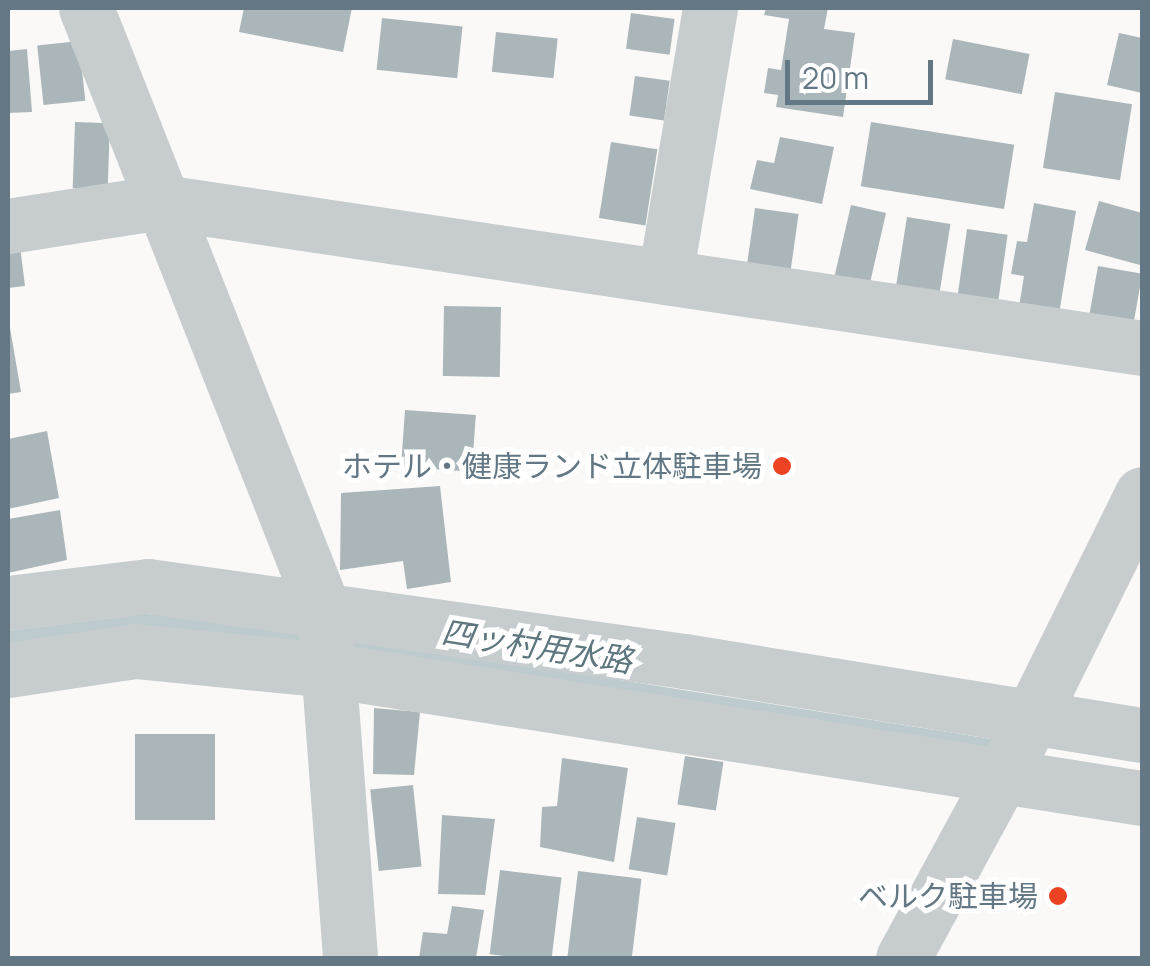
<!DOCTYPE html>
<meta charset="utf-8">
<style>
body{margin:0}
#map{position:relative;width:1150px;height:966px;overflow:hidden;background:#faf9f7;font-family:Manrope,"Noto Sans JP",sans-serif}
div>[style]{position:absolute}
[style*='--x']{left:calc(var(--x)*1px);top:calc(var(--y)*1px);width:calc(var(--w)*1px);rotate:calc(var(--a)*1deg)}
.stream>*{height:15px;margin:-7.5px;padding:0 7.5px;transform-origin:7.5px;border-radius:7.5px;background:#bdcbce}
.building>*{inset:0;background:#abb6bb;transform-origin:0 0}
.minor>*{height:55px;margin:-27.5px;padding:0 27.5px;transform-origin:27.5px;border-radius:27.5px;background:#c7cccf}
.dots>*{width:28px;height:28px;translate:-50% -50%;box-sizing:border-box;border:5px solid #fff;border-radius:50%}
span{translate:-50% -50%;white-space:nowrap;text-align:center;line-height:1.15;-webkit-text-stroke:10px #fff;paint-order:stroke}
.poi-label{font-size:30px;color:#637884}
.right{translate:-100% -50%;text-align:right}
.water-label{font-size:32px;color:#5e777e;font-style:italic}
.frame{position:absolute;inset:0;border:10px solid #637884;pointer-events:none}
.scale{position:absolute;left:785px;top:60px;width:148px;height:45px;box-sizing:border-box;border:5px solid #637884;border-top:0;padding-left:12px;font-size:30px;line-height:35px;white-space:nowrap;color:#637884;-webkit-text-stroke:8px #fff;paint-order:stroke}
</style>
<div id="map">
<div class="stream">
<i style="--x:8;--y:638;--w:139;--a:-7"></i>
<i style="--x:146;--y:621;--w:140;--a:5.3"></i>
<i style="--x:285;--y:634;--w:727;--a:9.02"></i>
</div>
<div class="building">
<i style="clip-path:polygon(244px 8px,352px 8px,343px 52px,239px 32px)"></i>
<i style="clip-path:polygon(766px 8px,828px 8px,824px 29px,855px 33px,843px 117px,776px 107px,778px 95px,764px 93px,768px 68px,781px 70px,789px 19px,764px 15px)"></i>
<i style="left:631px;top:13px;width:44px;height:36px;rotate:8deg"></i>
<i style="left:382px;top:18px;width:81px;height:52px;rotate:6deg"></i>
<i style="left:496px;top:32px;width:62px;height:40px;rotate:6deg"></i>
<i style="clip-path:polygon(1119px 33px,1142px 38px,1142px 93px,1107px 85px)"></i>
<i style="left:953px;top:39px;width:78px;height:41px;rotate:11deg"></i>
<i style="left:79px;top:41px;width:60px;height:42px;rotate:84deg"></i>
<i style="clip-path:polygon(27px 49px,32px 112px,8px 113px,8px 51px)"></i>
<i style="left:635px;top:76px;width:35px;height:40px;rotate:8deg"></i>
<i style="left:1055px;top:92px;width:78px;height:77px;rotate:9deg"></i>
<i style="left:75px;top:122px;width:35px;height:66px;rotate:2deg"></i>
<i style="left:871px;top:122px;width:145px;height:65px;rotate:9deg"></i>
<i style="clip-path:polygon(780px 137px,834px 147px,822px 204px,750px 189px,757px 160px,774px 163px)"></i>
<i style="left:611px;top:142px;width:47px;height:77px;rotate:9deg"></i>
<i style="clip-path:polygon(1099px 201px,1142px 213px,1140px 265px,1085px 250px)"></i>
<i style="clip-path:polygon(1034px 203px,1076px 211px,1059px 314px,1019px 307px,1024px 276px,1011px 274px,1017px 241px,1027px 242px)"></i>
<i style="left:851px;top:205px;width:36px;height:74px;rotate:13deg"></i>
<i style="left:755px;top:208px;width:44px;height:64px;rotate:8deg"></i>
<i style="left:907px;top:217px;width:44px;height:69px;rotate:9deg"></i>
<i style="left:967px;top:229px;width:41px;height:69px;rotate:8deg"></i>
<i style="clip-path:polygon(20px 246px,25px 286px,8px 288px,8px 248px)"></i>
<i style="left:1098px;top:266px;width:45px;height:59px;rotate:10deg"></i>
<i style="left:444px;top:306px;width:57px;height:70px;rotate:1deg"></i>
<i style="clip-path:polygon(8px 316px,21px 392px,8px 394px)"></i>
<i style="left:405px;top:410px;width:71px;height:57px;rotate:4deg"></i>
<i style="clip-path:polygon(47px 431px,59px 498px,8px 509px,8px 439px)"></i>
<i style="clip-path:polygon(440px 486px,451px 582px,407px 589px,403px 561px,340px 570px,341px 493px)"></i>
<i style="clip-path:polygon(60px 510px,67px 560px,8px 573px,8px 519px)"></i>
<i style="clip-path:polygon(374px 708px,420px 712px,414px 775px,373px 774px)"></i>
<i style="left:135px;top:734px;width:80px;height:86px"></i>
<i style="left:685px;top:756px;width:39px;height:49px;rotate:9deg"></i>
<i style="clip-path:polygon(562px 758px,628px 768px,614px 862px,540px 847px,542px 807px,557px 806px)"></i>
<i style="left:413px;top:785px;width:82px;height:43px;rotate:84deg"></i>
<i style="clip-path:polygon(442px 815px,495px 819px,485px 895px,438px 894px)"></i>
<i style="left:637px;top:817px;width:39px;height:53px;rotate:9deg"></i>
<i style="left:500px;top:870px;width:62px;height:85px;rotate:7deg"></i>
<i style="left:578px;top:871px;width:64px;height:88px;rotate:7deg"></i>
<i style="clip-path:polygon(452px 906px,484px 910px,476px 958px,419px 958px,423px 932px,447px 934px)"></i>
</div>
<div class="minor">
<i style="--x:86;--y:8;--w:648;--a:68.46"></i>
<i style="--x:324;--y:611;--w:348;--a:85.7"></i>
<i style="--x:8;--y:226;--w:156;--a:-8.9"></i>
<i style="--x:162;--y:202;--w:991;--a:8.47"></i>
<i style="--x:665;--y:277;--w:273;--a:-80.5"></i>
<i style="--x:8;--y:603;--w:141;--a:-6.9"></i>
<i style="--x:148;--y:586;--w:541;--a:7.97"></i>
<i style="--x:684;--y:661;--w:464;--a:9.2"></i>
<i style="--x:8;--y:670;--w:128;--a:-8.5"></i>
<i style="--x:135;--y:651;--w:194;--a:5.6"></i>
<i style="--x:328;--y:670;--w:824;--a:8.94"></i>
<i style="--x:903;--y:958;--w:220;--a:-61.5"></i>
<i style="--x:1008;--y:765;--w:302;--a:-63.7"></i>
</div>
<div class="dots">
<i style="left:782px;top:466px;background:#ed4323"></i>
<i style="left:1058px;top:896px;background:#ed4323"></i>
</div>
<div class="poi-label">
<span class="right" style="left:762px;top:466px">ホテル・健康ランド立体駐車場</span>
<span class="right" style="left:1038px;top:896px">ベルク駐車場</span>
</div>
<div class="water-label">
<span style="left:537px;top:646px;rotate:9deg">四ッ村用水路</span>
</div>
<div class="frame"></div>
<div class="scale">20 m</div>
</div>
